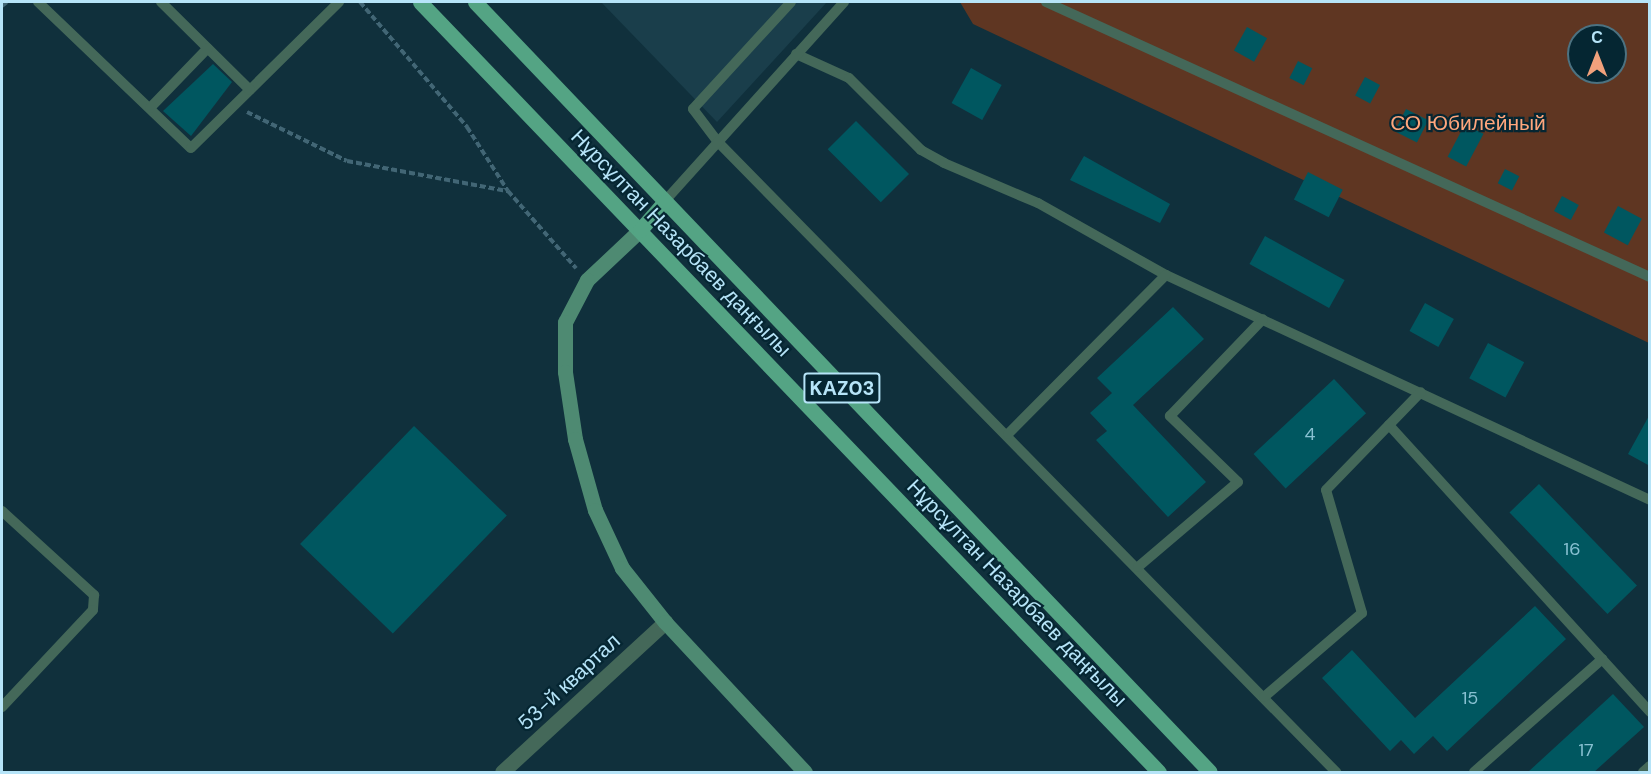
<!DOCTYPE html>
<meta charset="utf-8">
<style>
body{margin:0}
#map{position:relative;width:1651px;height:774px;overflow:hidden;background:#10303c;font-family:"DM Sans",sans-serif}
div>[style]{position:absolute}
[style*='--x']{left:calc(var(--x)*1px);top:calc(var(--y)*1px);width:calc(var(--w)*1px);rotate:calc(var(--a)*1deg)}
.built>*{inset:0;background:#1a3e4b}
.green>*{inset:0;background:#5f3622}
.building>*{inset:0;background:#005760;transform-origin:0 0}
.path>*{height:4px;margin-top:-2px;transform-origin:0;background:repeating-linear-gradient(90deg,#426675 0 6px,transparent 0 9px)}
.lane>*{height:10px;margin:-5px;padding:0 5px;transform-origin:5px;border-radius:5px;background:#446859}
.street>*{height:15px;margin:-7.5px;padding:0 7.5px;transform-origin:7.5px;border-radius:7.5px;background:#446859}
.secondary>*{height:15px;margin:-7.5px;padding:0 7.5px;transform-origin:7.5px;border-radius:7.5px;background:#4e8a72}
.primary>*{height:15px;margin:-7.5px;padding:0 7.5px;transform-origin:7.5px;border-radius:7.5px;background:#54a484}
span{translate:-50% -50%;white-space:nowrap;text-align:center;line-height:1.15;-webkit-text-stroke:4.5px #052632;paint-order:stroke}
.number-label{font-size:18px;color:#88c1d2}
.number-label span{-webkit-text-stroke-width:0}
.shield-label span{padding:2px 4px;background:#052632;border:2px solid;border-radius:4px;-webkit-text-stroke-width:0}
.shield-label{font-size:20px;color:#b6e4f8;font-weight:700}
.park-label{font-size:21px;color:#ffa67c}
.street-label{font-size:21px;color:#b6e4f8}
.frame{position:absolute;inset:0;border:3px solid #b6e4f8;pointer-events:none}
.north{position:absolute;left:1567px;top:24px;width:60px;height:60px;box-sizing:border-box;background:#052632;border:2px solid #4c7281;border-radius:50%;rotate:0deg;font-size:16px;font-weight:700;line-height:24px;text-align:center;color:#b6e4f8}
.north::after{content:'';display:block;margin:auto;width:21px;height:27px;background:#f1a17c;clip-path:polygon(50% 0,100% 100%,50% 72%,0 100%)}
</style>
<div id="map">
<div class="built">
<i style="clip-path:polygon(601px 2px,827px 2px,717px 122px)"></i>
</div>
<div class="green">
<i style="clip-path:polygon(evenodd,960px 2px,1649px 2px,1649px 343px,973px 24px,960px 2px,1579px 36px,1615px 36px,1615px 72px,1579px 72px,1579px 36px)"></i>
</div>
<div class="building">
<i style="left:1247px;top:27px;width:23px;height:27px;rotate:29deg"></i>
<i style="left:1298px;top:61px;width:16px;height:19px;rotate:27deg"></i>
<i style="clip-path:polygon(213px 64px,232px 82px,191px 136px,163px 111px)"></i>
<i style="left:971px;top:68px;width:35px;height:40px;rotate:29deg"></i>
<i style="left:1365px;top:77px;width:17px;height:21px;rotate:28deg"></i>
<i style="left:1406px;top:109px;width:25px;height:25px;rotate:27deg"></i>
<i style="left:856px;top:121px;width:75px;height:40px;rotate:45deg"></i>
<i style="left:1465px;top:124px;width:21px;height:37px;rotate:28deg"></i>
<i style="clip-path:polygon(1084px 156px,1170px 204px,1160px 223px,1070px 180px)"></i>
<i style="left:1505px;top:169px;width:16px;height:16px;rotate:27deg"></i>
<i style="left:1308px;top:172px;width:39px;height:31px;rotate:27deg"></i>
<i style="left:1562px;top:196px;width:19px;height:17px;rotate:28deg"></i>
<i style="left:1618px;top:206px;width:27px;height:30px;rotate:28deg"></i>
<i style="left:1265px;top:236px;width:91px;height:32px;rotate:29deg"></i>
<i style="left:1425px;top:303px;width:33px;height:32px;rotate:29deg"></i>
<i style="clip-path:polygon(1173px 307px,1204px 339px,1133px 405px,1206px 482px,1168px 517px,1096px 440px,1107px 431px,1090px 413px,1112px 393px,1097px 378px)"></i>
<i style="left:1488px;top:343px;width:41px;height:40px;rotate:28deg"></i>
<i style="left:1334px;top:379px;width:47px;height:110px;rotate:47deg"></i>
<i style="clip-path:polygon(1650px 414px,1650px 466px,1628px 454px)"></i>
<i style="left:414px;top:426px;width:129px;height:164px;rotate:44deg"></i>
<i style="left:1539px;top:484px;width:141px;height:41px;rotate:46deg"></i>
<i style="clip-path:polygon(1535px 606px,1566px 639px,1447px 751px,1433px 736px,1414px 754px,1401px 740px,1390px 751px,1322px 678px,1352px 650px,1415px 718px)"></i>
<i style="clip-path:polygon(1613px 694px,1644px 727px,1594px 772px,1528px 772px)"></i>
</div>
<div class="path">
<i style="--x:360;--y:2;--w:165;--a:49.4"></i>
<i style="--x:467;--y:127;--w:76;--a:57.4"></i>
<i style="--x:508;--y:191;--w:103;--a:48.6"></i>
<i style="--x:2;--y:6;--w:6;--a:-39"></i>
<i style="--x:247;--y:112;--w:111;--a:26.1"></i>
<i style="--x:347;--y:161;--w:164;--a:10.6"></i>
</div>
<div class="lane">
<i style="--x:38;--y:2;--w:211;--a:43.7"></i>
<i style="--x:191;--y:148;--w:208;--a:-44.6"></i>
<i style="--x:161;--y:2;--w:125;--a:44.7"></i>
<i style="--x:791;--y:2;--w:145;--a:132.5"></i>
<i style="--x:693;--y:109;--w:41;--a:52.9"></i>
<i style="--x:718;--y:142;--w:883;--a:45.55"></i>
<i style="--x:1046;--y:2;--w:664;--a:24.48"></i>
<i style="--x:796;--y:54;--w:58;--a:24.4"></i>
<i style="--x:849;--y:78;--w:102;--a:45"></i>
<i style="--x:921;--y:150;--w:26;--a:29"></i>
<i style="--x:944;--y:163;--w:102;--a:23.1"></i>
<i style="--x:1038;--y:203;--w:147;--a:29.4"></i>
<i style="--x:1166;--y:275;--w:534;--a:24.93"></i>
<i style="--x:150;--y:108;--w:83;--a:-46"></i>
<i style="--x:664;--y:202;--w:269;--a:-48"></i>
<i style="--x:1389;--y:425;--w:388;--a:47.7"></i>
<i style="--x:1008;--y:434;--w:224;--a:-45.2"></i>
<i style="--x:2;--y:511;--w:125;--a:42.4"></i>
<i style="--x:94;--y:595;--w:15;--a:94"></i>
<i style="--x:93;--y:610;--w:133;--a:133.2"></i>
<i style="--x:1138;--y:567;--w:131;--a:-40.4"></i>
<i style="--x:1238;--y:482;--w:95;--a:-135.9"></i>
<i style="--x:1170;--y:416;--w:134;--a:-46.2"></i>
<i style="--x:1264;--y:697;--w:129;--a:-40.6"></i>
<i style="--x:1362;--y:613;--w:128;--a:-106.3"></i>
<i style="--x:1326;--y:490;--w:136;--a:-45.9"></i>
<i style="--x:1474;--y:772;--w:171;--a:-41.4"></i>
<i style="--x:1643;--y:772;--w:9;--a:-41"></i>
</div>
<div class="street">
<i style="--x:502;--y:772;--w:222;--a:-42.6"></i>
</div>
<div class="secondary">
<i style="--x:640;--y:230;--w:73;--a:136.7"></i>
<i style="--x:587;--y:280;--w:47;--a:117.6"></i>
<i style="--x:565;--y:322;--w:50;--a:90"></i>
<i style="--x:565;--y:372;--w:68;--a:81.5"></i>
<i style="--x:575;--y:439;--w:74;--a:74.3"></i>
<i style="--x:595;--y:510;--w:64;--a:65"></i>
<i style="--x:622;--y:568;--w:69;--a:51.5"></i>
<i style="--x:665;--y:622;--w:205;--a:47"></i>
</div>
<div class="primary">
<i style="--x:420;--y:2;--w:1067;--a:46.18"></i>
<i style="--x:475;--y:2;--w:1064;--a:46.33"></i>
<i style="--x:640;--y:230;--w:37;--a:-49"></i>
</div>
<div class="number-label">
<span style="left:1310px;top:434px">4</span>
<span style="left:1572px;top:549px">16</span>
<span style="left:1470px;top:698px">15</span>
<span style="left:1586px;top:750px">17</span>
</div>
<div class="shield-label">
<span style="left:842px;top:388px">KАZ03</span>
</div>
<div class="park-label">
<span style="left:1468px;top:123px">СО Юбилейный</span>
</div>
<div class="street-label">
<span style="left:681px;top:243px;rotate:46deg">Нұрсұлтан Назарбаев даңғылы</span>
<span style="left:1017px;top:593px;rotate:46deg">Нұрсұлтан Назарбаев даңғылы</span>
<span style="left:569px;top:682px;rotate:-43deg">53-й квартал</span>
</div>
<div class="frame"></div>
<div class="north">С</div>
</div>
